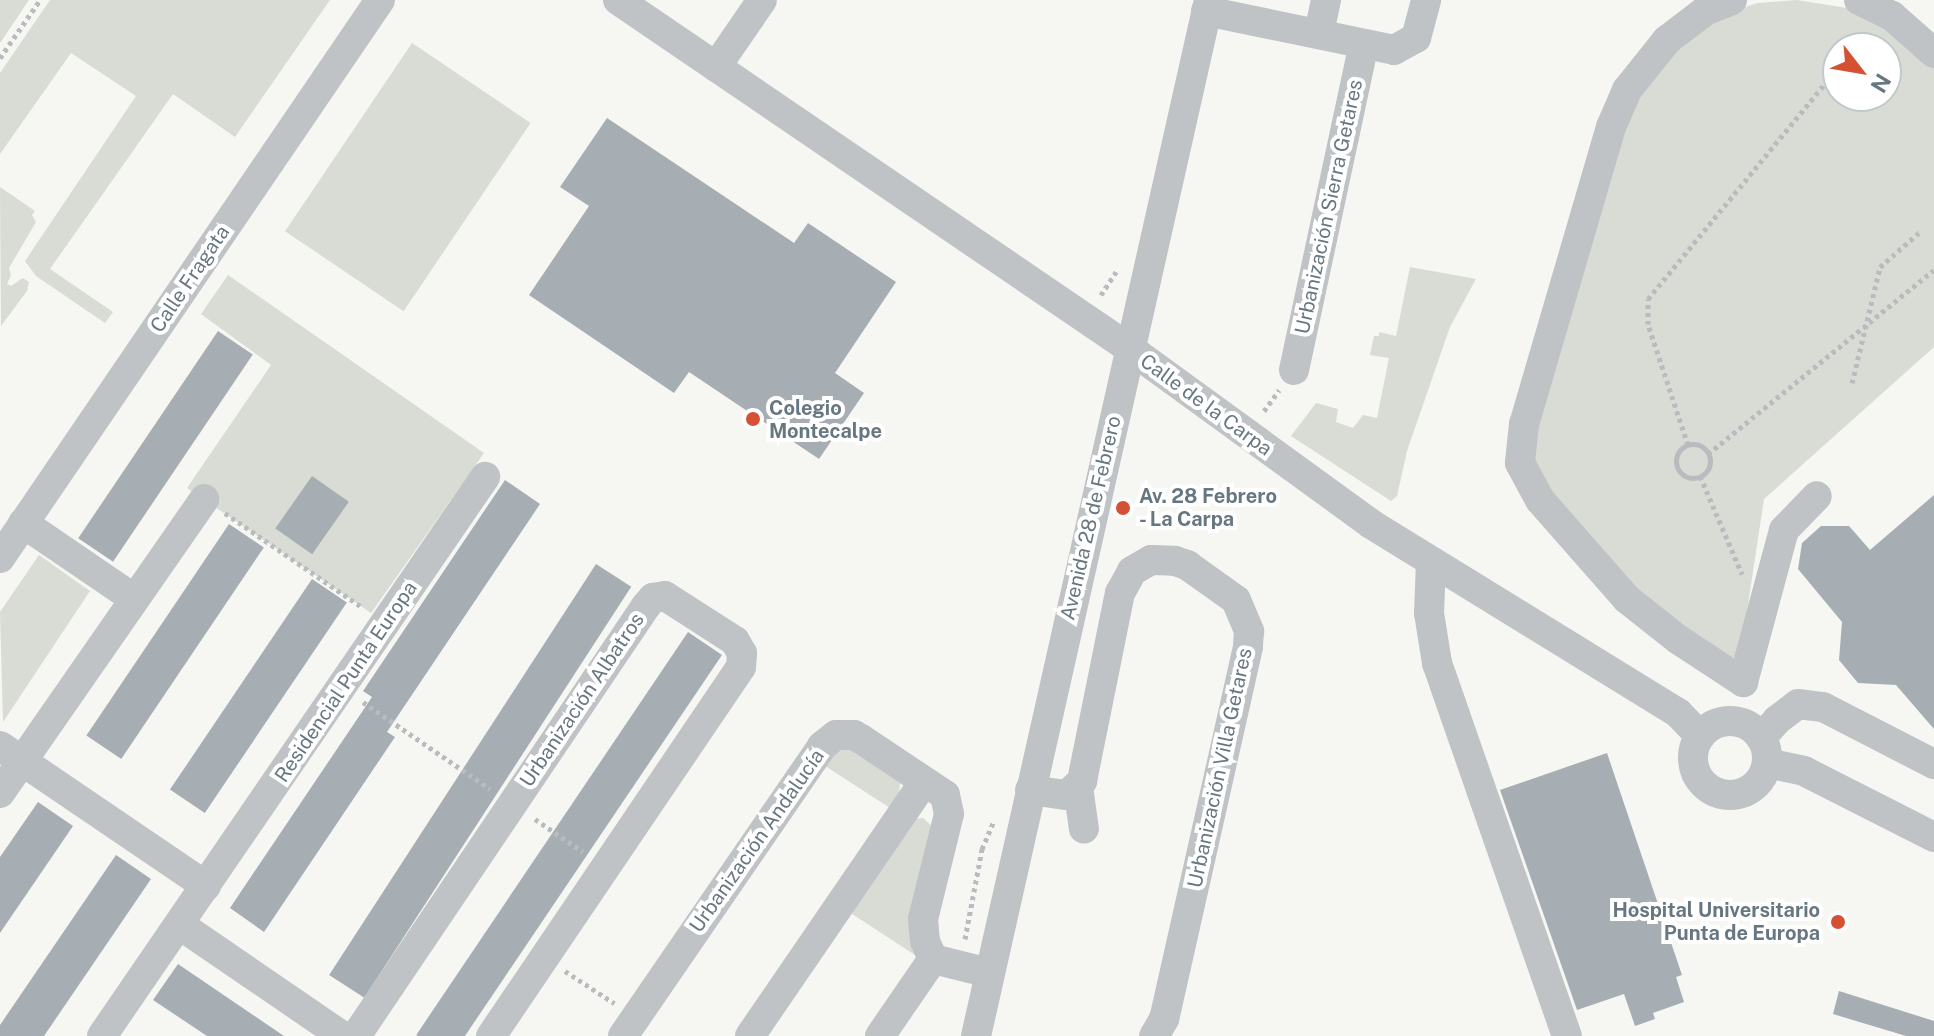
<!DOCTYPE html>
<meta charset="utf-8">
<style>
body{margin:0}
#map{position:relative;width:1934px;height:1036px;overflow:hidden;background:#f6f6f3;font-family:"Public Sans",sans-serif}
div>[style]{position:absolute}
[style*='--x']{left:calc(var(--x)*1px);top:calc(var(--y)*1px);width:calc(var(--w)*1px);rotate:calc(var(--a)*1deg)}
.green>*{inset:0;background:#d8dcd4;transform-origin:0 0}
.building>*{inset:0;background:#a7aeb3;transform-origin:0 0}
.path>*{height:5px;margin-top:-2.5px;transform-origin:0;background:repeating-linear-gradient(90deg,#b9bcbe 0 4px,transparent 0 8px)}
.path>.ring{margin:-2.5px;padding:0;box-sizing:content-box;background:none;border:5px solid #b9bcbe;border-radius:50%}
.minor>*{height:30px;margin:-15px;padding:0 15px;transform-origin:15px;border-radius:15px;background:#bfc3c6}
.minor>.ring{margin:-15px;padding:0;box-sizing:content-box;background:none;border:30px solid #bfc3c6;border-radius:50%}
.dots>*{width:22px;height:22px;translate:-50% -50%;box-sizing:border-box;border:4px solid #fff;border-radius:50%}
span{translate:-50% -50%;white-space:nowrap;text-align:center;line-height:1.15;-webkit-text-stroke:8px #fff;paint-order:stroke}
.street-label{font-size:20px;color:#677781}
.poi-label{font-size:20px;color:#677781;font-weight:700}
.left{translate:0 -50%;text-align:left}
.right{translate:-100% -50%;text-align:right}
.north{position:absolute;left:1822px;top:32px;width:80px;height:80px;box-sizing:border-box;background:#fff;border:2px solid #c2c9cd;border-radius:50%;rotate:121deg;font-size:22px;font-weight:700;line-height:32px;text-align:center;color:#677781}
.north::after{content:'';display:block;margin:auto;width:28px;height:36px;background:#d45134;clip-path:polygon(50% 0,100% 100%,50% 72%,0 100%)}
</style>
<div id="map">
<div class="green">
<i style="clip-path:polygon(0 0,29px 0,0 43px)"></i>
<i style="clip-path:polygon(50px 0,330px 0,235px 137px,173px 94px,50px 269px,113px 312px,105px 323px,36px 276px,25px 261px,136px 96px,71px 53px,0 154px,0 73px)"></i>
<i style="clip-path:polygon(evenodd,1797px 0,1847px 8px,1875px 19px,1934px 67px,1934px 347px,1764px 499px,1740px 657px,1726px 658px,1609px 568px,1541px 483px,1532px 463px,1534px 418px,1625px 115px,1656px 63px,1729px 12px,1758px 3px,1797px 0,1838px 48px,1886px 48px,1886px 96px,1838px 96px,1838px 48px)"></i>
<i style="left:412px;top:43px;width:143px;height:227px;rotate:34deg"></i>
<i style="clip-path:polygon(0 187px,35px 211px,32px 215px,36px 222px,9px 268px,11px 275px,7px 284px,11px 286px,23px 278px,29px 282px,27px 291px,1px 326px)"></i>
<i style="clip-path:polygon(1410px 267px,1476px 279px,1450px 327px,1407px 451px,1397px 496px,1391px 501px,1291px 436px,1316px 403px,1338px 409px,1336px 422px,1353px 428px,1363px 415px,1377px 418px,1389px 358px,1370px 355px,1374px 336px,1379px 336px,1379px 332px,1396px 336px)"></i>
<i style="clip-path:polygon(228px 275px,484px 453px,371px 613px,187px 488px,271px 365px,201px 314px)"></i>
<i style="clip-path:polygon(39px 555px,90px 591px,3px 722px,0 612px)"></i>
<i style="clip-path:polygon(845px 744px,900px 783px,899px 794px,890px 808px,819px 762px)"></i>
<i style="clip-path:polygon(923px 818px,936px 830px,918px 957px,846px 910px,913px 819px)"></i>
</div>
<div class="building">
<i style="clip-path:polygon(607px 118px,794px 243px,808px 223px,896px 282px,835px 373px,864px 393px,819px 459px,689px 372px,674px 393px,529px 295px,589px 206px,560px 187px)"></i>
<i style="left:218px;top:331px;width:42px;height:250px;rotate:34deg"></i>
<i style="left:312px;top:476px;width:45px;height:64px;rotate:35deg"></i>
<i style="clip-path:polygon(505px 480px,540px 504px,387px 732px,395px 737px,264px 932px,230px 908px,372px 697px,363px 691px)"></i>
<i style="clip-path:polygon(1934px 495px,1934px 729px,1896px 685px,1858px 683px,1839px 660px,1842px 622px,1798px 569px,1802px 543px,1821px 526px,1849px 526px,1870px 550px)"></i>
<i style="left:229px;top:524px;width:42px;height:255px;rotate:34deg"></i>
<i style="left:596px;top:564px;width:42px;height:490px;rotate:33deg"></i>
<i style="left:312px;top:579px;width:42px;height:254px;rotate:34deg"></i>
<i style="left:688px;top:632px;width:41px;height:486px;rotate:34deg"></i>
<i style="clip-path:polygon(1607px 753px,1682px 975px,1676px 977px,1684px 1002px,1653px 1013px,1655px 1019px,1635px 1026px,1624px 994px,1577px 1010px,1500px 790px)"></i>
<i style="clip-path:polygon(38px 802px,73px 826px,0 933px,0 857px)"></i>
<i style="clip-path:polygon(116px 855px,151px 879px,44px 1036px,0 1036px,0 1025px)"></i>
<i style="clip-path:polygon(178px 964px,284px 1036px,207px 1036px,153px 1000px)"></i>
<i style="clip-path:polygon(1839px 991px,1934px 1021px,1934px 1036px,1906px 1036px,1833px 1014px)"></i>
</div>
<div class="path">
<i style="--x:1855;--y:48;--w:17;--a:-50"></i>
<i style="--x:0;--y:58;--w:70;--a:-55.4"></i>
<i style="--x:1101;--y:295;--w:30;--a:-57"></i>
<i style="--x:1852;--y:383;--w:119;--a:-76.4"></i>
<i style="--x:1880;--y:267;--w:55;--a:-41.3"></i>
<i style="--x:1264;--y:411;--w:26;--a:-54"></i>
<i class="ring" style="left:1676px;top:444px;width:29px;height:29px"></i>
<i style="--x:1688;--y:445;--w:127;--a:-108.3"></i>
<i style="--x:1648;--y:324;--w:25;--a:-90"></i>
<i style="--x:1648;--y:299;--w:299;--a:-50.6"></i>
<i style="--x:1708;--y:454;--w:291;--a:-39.2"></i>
<i style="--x:1700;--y:476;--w:107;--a:66.8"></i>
<i style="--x:225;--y:513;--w:166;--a:34.5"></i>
<i style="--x:363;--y:702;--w:154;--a:34.4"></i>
<i style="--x:535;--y:819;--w:58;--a:34.5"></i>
<i style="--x:965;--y:939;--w:92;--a:-79.3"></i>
<i style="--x:982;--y:849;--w:30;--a:-67"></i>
<i style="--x:565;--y:971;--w:59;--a:33.1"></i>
</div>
<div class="minor">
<i style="--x:618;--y:0;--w:618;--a:34.26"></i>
<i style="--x:1129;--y:348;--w:299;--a:36"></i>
<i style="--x:1371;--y:524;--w:361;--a:31.6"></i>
<i style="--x:1678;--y:713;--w:32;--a:46"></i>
<i style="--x:1732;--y:0;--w:29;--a:158"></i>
<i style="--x:1705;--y:11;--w:48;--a:142.7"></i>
<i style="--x:1667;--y:40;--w:64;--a:128.7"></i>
<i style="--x:1627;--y:90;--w:40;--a:113.4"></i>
<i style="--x:1611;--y:127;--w:309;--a:106.3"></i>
<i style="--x:1524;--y:424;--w:39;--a:96"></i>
<i style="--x:1520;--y:463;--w:42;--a:61.6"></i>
<i style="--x:1540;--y:500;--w:132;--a:48.7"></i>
<i style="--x:1627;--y:599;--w:66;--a:38.3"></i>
<i style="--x:1679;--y:640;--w:77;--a:33.3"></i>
<i style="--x:1743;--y:682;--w:157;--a:-74.9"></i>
<i style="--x:1784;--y:530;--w:47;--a:-45.9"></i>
<i style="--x:1859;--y:0;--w:37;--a:26"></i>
<i style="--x:1892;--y:16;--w:56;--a:41.4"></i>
<i style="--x:1206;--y:11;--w:192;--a:11.7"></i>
<i style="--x:1394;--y:50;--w:25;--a:-29"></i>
<i style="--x:1416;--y:38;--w:39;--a:-75"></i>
<i style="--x:1319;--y:33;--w:34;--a:-78"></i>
<i style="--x:716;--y:67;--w:81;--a:-55.5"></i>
<i style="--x:1294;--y:370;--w:333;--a:-77.9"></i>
<i style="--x:23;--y:523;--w:133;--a:34.3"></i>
<i style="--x:0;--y:558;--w:675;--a:-55.74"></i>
<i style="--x:1431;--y:562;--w:51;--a:92.2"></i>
<i style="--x:1429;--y:613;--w:51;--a:80.9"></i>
<i style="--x:1437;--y:663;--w:395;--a:70.8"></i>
<i class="ring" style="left:1693px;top:721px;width:44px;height:44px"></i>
<i style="--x:1761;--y:738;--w:24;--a:-48"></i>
<i style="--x:1777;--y:720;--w:26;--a:-37"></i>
<i style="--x:1798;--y:704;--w:25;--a:7"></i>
<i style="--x:1823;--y:707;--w:125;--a:27.2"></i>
<i style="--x:0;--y:746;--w:249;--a:34.2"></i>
<i style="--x:1767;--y:763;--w:38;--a:12"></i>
<i style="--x:1804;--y:771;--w:146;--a:26.9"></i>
<i style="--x:1078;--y:787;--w:42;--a:81.9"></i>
<i style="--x:1030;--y:790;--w:37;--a:8"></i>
<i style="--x:1067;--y:795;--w:21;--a:-43"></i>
<i style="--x:1082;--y:781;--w:192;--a:-78.6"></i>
<i style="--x:1120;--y:593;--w:25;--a:-61"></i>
<i style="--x:1132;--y:571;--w:22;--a:-30"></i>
<i style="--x:1151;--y:560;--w:24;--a:2"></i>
<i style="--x:1175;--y:561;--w:13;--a:18"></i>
<i style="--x:1187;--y:565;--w:60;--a:35.5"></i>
<i style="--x:1236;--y:600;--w:34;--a:67"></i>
<i style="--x:1249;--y:631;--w:16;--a:94"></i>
<i style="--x:1248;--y:647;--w:381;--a:102.7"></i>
<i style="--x:1164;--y:1019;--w:20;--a:120"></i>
<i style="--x:0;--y:793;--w:358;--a:-55.2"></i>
<i style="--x:180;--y:925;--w:196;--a:34.4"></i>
<i style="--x:102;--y:1036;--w:678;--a:-55.58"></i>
<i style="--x:356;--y:1036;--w:519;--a:-56"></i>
<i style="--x:646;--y:606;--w:11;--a:-49"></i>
<i style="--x:653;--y:598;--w:12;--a:-9"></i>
<i style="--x:665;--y:596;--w:83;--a:32.7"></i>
<i style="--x:735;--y:641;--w:14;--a:60"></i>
<i style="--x:742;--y:653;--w:14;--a:94"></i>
<i style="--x:741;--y:667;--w:446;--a:124.1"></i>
<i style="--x:623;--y:1036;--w:352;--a:-55.5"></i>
<i style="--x:822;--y:746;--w:18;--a:-38"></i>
<i style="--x:836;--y:735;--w:18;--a:0"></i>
<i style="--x:854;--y:735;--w:8;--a:30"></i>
<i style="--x:861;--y:739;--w:101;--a:33.7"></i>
<i style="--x:945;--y:795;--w:19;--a:78"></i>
<i style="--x:949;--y:814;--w:108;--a:103.9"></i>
<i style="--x:923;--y:919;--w:22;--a:85"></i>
<i style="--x:925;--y:941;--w:20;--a:66"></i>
<i style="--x:933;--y:959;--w:58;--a:14"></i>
<i style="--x:750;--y:1036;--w:308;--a:-55.6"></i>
<i style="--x:880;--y:1036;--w:93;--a:-55.5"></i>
<i style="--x:976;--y:1036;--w:1062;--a:-77.32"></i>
</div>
<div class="dots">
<i style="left:753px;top:419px;background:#d45134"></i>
<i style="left:1123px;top:508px;background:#d45134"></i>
<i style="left:1838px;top:922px;background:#d45134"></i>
</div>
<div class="street-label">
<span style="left:1329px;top:207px;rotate:-78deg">Urbanización Sierra Getares</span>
<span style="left:190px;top:279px;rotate:-56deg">Calle Fragata</span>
<span style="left:1206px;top:405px;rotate:36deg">Calle de la Carpa</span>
<span style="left:1091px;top:518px;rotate:-77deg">Avenida 28 de Febrero</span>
<span style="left:346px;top:682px;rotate:-56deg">Residencial Punta Europa</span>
<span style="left:582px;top:700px;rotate:-56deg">Urbanización Albatros</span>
<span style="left:1220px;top:768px;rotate:-78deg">Urbanización Villa Getares</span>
<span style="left:757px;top:841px;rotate:-55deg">Urbanización Andalucía</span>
</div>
<div class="poi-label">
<span class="left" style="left:769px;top:420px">Colegio<br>Montecalpe</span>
<span class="left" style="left:1139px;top:508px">Av. 28 Febrero<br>- La Carpa</span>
<span class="right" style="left:1820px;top:922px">Hospital Universitario<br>Punta de Europa</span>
</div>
<div class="north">N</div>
</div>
